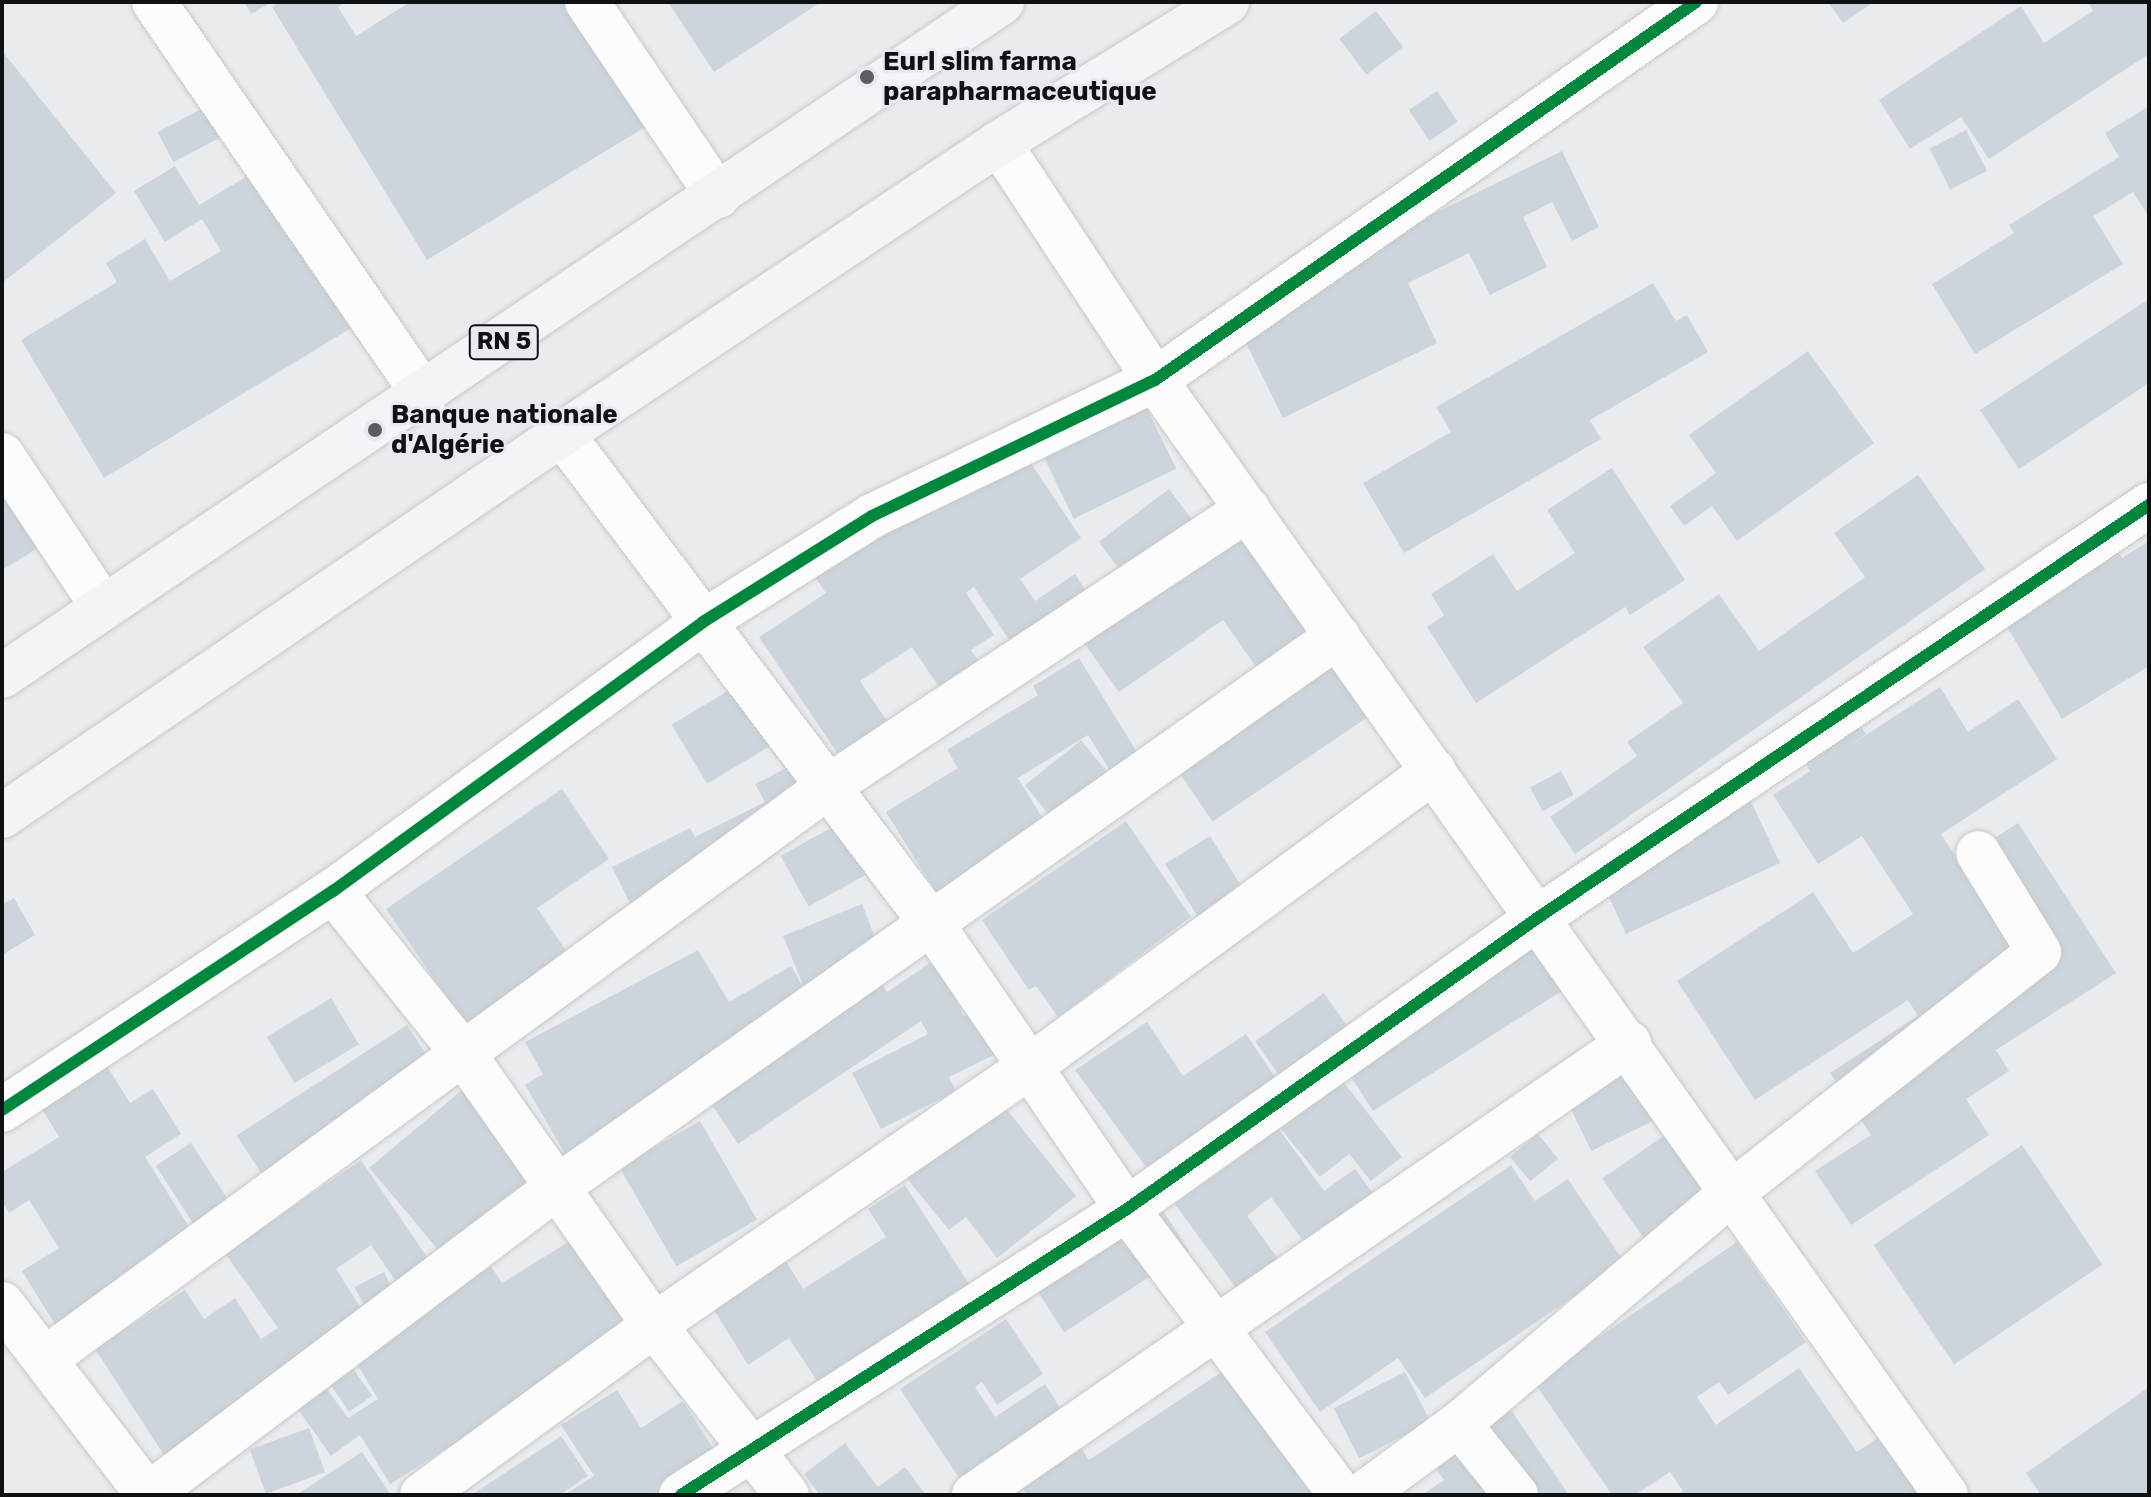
<!DOCTYPE html>
<meta charset="utf-8">
<style>
body{margin:0}
#map{position:relative;width:2151px;height:1497px;overflow:hidden;background:#eaebee;font-family:Rubik,sans-serif}
div>[style]{position:absolute}
[style*='--x']{left:calc(var(--x)*1px);top:calc(var(--y)*1px);width:calc(var(--w)*1px);rotate:calc(var(--a)*1deg)}
.building>*{inset:0;background:#ccd5dc;transform-origin:0 0}
.roads{filter:drop-shadow(0 0 2px #c8c9cb) drop-shadow(0 0 2px #c8c9cb)}
.street>*{height:44px;margin:-22px;padding:0 22px;transform-origin:22px;border-radius:22px;background:#fcfcfc}
.primary>*{height:44px;margin:-22px;padding:0 22px;transform-origin:22px;border-radius:22px;background:#f4f3f8}
.cycleway>*{height:12px;margin:-6px;padding:0 6px;transform-origin:6px;border-radius:6px;background:#00873e}
.dots>*{width:22px;height:22px;translate:-50% -50%;box-sizing:border-box;border:4px solid #e8eaf0;border-radius:50%}
span{translate:-50% -50%;white-space:nowrap;text-align:center;line-height:1.15;-webkit-text-stroke:6px #e8eaf0;paint-order:stroke}
.shield-label span{padding:2px 6px;background:#e8eaf0;border:2px solid;border-radius:6px;-webkit-text-stroke-width:0}
.shield-label{font-size:24px;color:#101113;font-weight:700}
.poi-label{font-size:26px;color:#101113;font-weight:700}
.left{translate:0 -50%;text-align:left}
.frame{position:absolute;inset:0;border:4px solid #101113;pointer-events:none}
</style>
<div id="map">
<div class="building">
<i style="clip-path:polygon(244px 2px,272px 2px,251px 14px)"></i>
<i style="clip-path:polygon(280px 2px,346px 2px,338px 7px,356px 36px,410px 2px,582px 2px,655px 121px,427px 260px,272px 7px)"></i>
<i style="clip-path:polygon(668px 2px,821px 2px,714px 72px)"></i>
<i style="clip-path:polygon(1828px 2px,1874px 2px,1843px 23px)"></i>
<i style="clip-path:polygon(2088px 2px,2149px 2px,2149px 54px,1989px 159px,1961px 117px,1910px 149px,1879px 100px,2021px 6px,2044px 43px,2093px 11px)"></i>
<i style="left:1376px;top:11px;width:45px;height:46px;rotate:53deg"></i>
<i style="clip-path:polygon(2px 51px,116px 193px,2px 283px)"></i>
<i style="left:237px;top:90px;width:34px;height:90px;rotate:62deg"></i>
<i style="left:1437px;top:91px;width:37px;height:34px;rotate:56deg"></i>
<i style="clip-path:polygon(2149px 106px,2149px 217px,2133px 192px,2093px 216px,2123px 264px,1975px 354px,1932px 284px,2014px 233px,2009px 225px,2119px 157px,2105px 133px)"></i>
<i style="left:1966px;top:130px;width:46px;height:41px;rotate:63deg"></i>
<i style="clip-path:polygon(1562px 151px,1599px 227px,1572px 241px,1552px 202px,1523px 217px,1547px 267px,1490px 295px,1469px 253px,1408px 283px,1437px 343px,1283px 418px,1231px 313px)"></i>
<i style="clip-path:polygon(281px 156px,376px 313px,104px 478px,21px 340px,117px 282px,106px 263px,145px 239px,170px 281px,221px 251px,202px 219px,165px 242px,134px 191px,175px 166px,199px 205px)"></i>
<i style="clip-path:polygon(1653px 283px,1676px 321px,1687px 315px,1708px 352px,1590px 420px,1601px 439px,1404px 553px,1363px 483px,1451px 432px,1436px 407px)"></i>
<i style="clip-path:polygon(2149px 299px,2149px 383px,2019px 469px,1980px 410px)"></i>
<i style="clip-path:polygon(1808px 351px,1874px 443px,1737px 541px,1712px 506px,1684px 526px,1670px 506px,1716px 473px,1689px 435px)"></i>
<i style="left:1132px;top:378px;width:101px;height:114px;rotate:64deg"></i>
<i style="clip-path:polygon(1008px 429px,1081px 538px,1020px 579px,1035px 601px,1075px 574px,1095px 605px,1020px 656px,974px 587px,966px 593px,994px 635px,971px 650px,987px 674px,948px 700px,912px 647px,860px 681px,891px 727px,842px 760px,759px 637px,826px 593px,806px 564px)"></i>
<i style="clip-path:polygon(2px 455px,53px 539px,2px 570px)"></i>
<i style="clip-path:polygon(1612px 468px,1685px 580px,1630px 615px,1625px 607px,1476px 703px,1427px 627px,1444px 615px,1431px 594px,1493px 554px,1517px 591px,1575px 553px,1547px 510px)"></i>
<i style="clip-path:polygon(1918px 475px,1985px 569px,1575px 854px,1550px 817px,1637px 756px,1627px 742px,1683px 703px,1643px 647px,1719px 594px,1759px 651px,1865px 577px,1834px 533px)"></i>
<i style="left:1169px;top:489px;width:56px;height:88px;rotate:53deg"></i>
<i style="clip-path:polygon(1243px 522px,1319px 629px,1259px 671px,1223px 620px,1119px 692px,1079px 636px)"></i>
<i style="clip-path:polygon(2110px 538px,2122px 558px,2149px 541px,2149px 666px,2062px 719px,1995px 607px)"></i>
<i style="clip-path:polygon(1079px 658px,1148px 770px,1120px 787px,1088px 735px,1018px 778px,1056px 840px,945px 907px,886px 812px,958px 768px,947px 750px,1038px 695px,1033px 686px)"></i>
<i style="left:1327px;top:659px;width:71px;height:186px;rotate:56deg"></i>
<i style="left:741px;top:683px;width:69px;height:81px;rotate:59deg"></i>
<i style="clip-path:polygon(1940px 687px,1968px 732px,2018px 699px,2057px 759px,1941px 834px,1959px 861px,2018px 823px,2116px 973px,1996px 1050px,2009px 1071px,1966px 1099px,1989px 1135px,1851px 1225px,1815px 1171px,1871px 1135px,1830px 1073px,1918px 1016px,1908px 1000px,1755px 1100px,1677px 981px,1813px 892px,1853px 953px,1913px 914px,1862px 836px,1818px 864px,1773px 795px,1810px 771px,1794px 745px,1849px 709px,1866px 734px,1849px 746px)"></i>
<i style="left:1081px;top:740px;width:58px;height:72px;rotate:51deg"></i>
<i style="clip-path:polygon(814px 754px,841px 808px,635px 913px,612px 867px,690px 828px,695px 837px,765px 802px,755px 784px)"></i>
<i style="left:1561px;top:771px;width:27px;height:35px;rotate:62deg"></i>
<i style="clip-path:polygon(562px 789px,609px 859px,537px 908px,580px 971px,477px 1041px,386px 909px)"></i>
<i style="clip-path:polygon(1746px 791px,1780px 863px,1626px 934px,1603px 884px,1695px 841px,1686px 819px)"></i>
<i style="left:847px;top:819px;width:58px;height:76px;rotate:61deg"></i>
<i style="clip-path:polygon(1126px 821px,1191px 917px,1058px 1017px,1036px 986px,1029px 990px,982px 920px)"></i>
<i style="left:1210px;top:836px;width:71px;height:53px;rotate:58deg"></i>
<i style="clip-path:polygon(14px 898px,35px 935px,2px 955px,2px 905px)"></i>
<i style="clip-path:polygon(862px 904px,874px 935px,906px 922px,875px 973px,887px 992px,949px 950px,973px 986px,955px 998px,964px 1016px,1001px 997px,1022px 1041px,949px 1077px,956px 1091px,881px 1129px,852px 1073px,928px 1034px,921px 1021px,738px 1144px,701px 1089px,568px 1159px,525px 1085px,543px 1074px,525px 1042px,698px 950px,729px 1002px,791px 966px,805px 990px,783px 936px)"></i>
<i style="clip-path:polygon(1550px 918px,1587px 975px,1373px 1111px,1344px 1066px)"></i>
<i style="left:1324px;top:993px;width:56px;height:84px;rotate:55deg"></i>
<i style="left:331px;top:998px;width:54px;height:75px;rotate:59deg"></i>
<i style="clip-path:polygon(1147px 1022px,1183px 1076px,1246px 1034px,1283px 1089px,1154px 1178px,1075px 1070px)"></i>
<i style="left:407px;top:1025px;width:59px;height:203px;rotate:57deg"></i>
<i style="clip-path:polygon(100px 1055px,130px 1103px,153px 1089px,181px 1134px,145px 1157px,199px 1243px,59px 1331px,22px 1271px,59px 1248px,29px 1200px,9px 1213px,2px 1201px,2px 1172px,59px 1137px,34px 1096px)"></i>
<i style="left:1640px;top:1066px;width:55px;height:81px;rotate:64deg"></i>
<i style="clip-path:polygon(1342px 1080px,1402px 1157px,1371px 1181px,1349px 1154px,1320px 1177px,1281px 1129px)"></i>
<i style="left:462px;top:1090px;width:119px;height:121px;rotate:50deg"></i>
<i style="clip-path:polygon(999px 1100px,1076px 1196px,997px 1258px,966px 1217px,949px 1230px,904px 1175px)"></i>
<i style="left:1689px;top:1118px;width:72px;height:106px;rotate:55deg"></i>
<i style="left:700px;top:1121px;width:114px;height:93px;rotate:60deg"></i>
<i style="clip-path:polygon(1279px 1129px,1324px 1191px,1355px 1169px,1384px 1208px,1315px 1257px,1271px 1197px,1247px 1216px,1286px 1270px,1244px 1299px,1175px 1204px)"></i>
<i style="left:1538px;top:1134px;width:32px;height:36px;rotate:51deg"></i>
<i style="left:191px;top:1143px;width:80px;height:42px;rotate:57deg"></i>
<i style="left:2022px;top:1145px;width:144px;height:179px;rotate:56deg"></i>
<i style="clip-path:polygon(361px 1160px,437px 1272px,404px 1293px,371px 1245px,336px 1269px,369px 1321px,164px 1455px,95px 1349px,185px 1290px,204px 1319px,235px 1298px,261px 1339px,278px 1328px,225px 1253px)"></i>
<i style="clip-path:polygon(1511px 1165px,1535px 1201px,1568px 1179px,1624px 1262px,1425px 1398px,1398px 1358px,1320px 1412px,1265px 1332px)"></i>
<i style="clip-path:polygon(905px 1185px,978px 1298px,826px 1395px,789px 1338px,748px 1365px,708px 1300px,781px 1253px,803px 1289px,886px 1237px,868px 1209px)"></i>
<i style="left:1152px;top:1194px;width:68px;height:149px;rotate:57deg"></i>
<i style="clip-path:polygon(575px 1238px,633px 1332px,390px 1484px,360px 1435px,331px 1456px,295px 1405px,324px 1385px,348px 1418px,378px 1399px,354px 1359px,491px 1266px,502px 1283px)"></i>
<i style="clip-path:polygon(1737px 1242px,1806px 1342px,1728px 1395px,1719px 1382px,1697px 1397px,1716px 1425px,1799px 1368px,1857px 1452px,1889px 1430px,1933px 1495px,1677px 1495px,1683px 1491px,1670px 1472px,1635px 1495px,1612px 1495px,1534px 1382px)"></i>
<i style="left:384px;top:1272px;width:27px;height:33px;rotate:63deg"></i>
<i style="clip-path:polygon(1006px 1319px,1043px 1374px,997px 1405px,982px 1382px,975px 1387px,995px 1417px,1045px 1384px,1060px 1408px,1157px 1344px,1074px 1437px,1089px 1460px,1232px 1365px,1303px 1472px,1298px 1475px,1312px 1495px,1027px 1495px,1004px 1461px,965px 1487px,900px 1389px)"></i>
<i style="left:352px;top:1367px;width:35px;height:28px;rotate:55deg"></i>
<i style="left:1405px;top:1372px;width:56px;height:80px;rotate:63deg"></i>
<i style="clip-path:polygon(2149px 1387px,2149px 1495px,2041px 1495px,2026px 1473px)"></i>
<i style="clip-path:polygon(617px 1390px,641px 1428px,683px 1401px,729px 1473px,693px 1495px,564px 1495px,594px 1476px,561px 1425px)"></i>
<i style="clip-path:polygon(1507px 1404px,1569px 1495px,1422px 1495px,1444px 1480px,1428px 1458px)"></i>
<i style="left:309px;top:1428px;width:47px;height:63px;rotate:70deg"></i>
<i style="clip-path:polygon(561px 1436px,588px 1476px,560px 1495px,471px 1495px)"></i>
<i style="clip-path:polygon(845px 1443px,878px 1487px,905px 1467px,926px 1495px,820px 1495px,804px 1474px)"></i>
<i style="clip-path:polygon(362px 1452px,391px 1495px,296px 1495px)"></i>
</div>
<div class="roads">
<div class="street">
<i style="--x:154;--y:2;--w:478;--a:55.5"></i>
<i style="--x:587;--y:2;--w:234;--a:56"></i>
<i style="--x:999;--y:143;--w:284;--a:56.6"></i>
<i style="--x:1155;--y:380;--w:1367;--a:54.65"></i>
<i style="--x:562;--y:434;--w:618;--a:52.96"></i>
<i style="--x:934;--y:927;--w:342;--a:55.6"></i>
<i style="--x:1127;--y:1209;--w:357;--a:53.2"></i>
<i style="--x:2;--y:455;--w:182;--a:56.4"></i>
<i style="--x:333;--y:891;--w:211;--a:51.3"></i>
<i style="--x:465;--y:1056;--w:329;--a:54.9"></i>
<i style="--x:654;--y:1325;--w:216;--a:52"></i>
<i style="--x:2;--y:1110;--w:397;--a:-33.5"></i>
<i style="--x:333;--y:891;--w:457;--a:-36"></i>
<i style="--x:703;--y:622;--w:199;--a:-32.1"></i>
<i style="--x:872;--y:516;--w:314;--a:-25.7"></i>
<i style="--x:1155;--y:380;--w:660;--a:-34.94"></i>
<i style="--x:2;--y:1304;--w:240;--a:52.6"></i>
<i style="--x:148;--y:1495;--w:511;--a:-36.96"></i>
<i style="--x:556;--y:1188;--w:957;--a:-35.22"></i>
<i style="--x:45;--y:1359;--w:971;--a:-36.16"></i>
<i style="--x:829;--y:786;--w:502;--a:-33.47"></i>
<i style="--x:1459;--y:1424;--w:91;--a:51.2"></i>
<i style="--x:422;--y:1495;--w:288;--a:-36.2"></i>
<i style="--x:654;--y:1325;--w:459;--a:-34.5"></i>
<i style="--x:1032;--y:1065;--w:498;--a:-36.2"></i>
<i style="--x:681;--y:1495;--w:530;--a:-32.67"></i>
<i style="--x:1127;--y:1209;--w:505;--a:-35.33"></i>
<i style="--x:1539;--y:917;--w:736;--a:-34.04"></i>
<i style="--x:974;--y:1495;--w:796;--a:-34.61"></i>
<i style="--x:1362;--y:1495;--w:120;--a:-36.2"></i>
<i style="--x:1459;--y:1424;--w:360;--a:-40.3"></i>
<i style="--x:1734;--y:1191;--w:387;--a:-38.1"></i>
<i style="--x:2039;--y:952;--w:116;--a:-121.6"></i>
</div>
<div class="primary">
<i style="--x:2;--y:676;--w:1206;--a:-33.98"></i>
<i style="--x:2;--y:816;--w:678;--a:-34.3"></i>
<i style="--x:562;--y:434;--w:525;--a:-33.66"></i>
<i style="--x:999;--y:143;--w:268;--a:-31.7"></i>
</div>
</div>
<div class="cycleway">
<i style="--x:2;--y:1110;--w:397;--a:-33.5"></i>
<i style="--x:333;--y:891;--w:457;--a:-36"></i>
<i style="--x:703;--y:622;--w:199;--a:-32.1"></i>
<i style="--x:872;--y:516;--w:314;--a:-25.7"></i>
<i style="--x:1155;--y:380;--w:660;--a:-34.94"></i>
<i style="--x:681;--y:1495;--w:530;--a:-32.67"></i>
<i style="--x:1127;--y:1209;--w:505;--a:-35.33"></i>
<i style="--x:1539;--y:917;--w:736;--a:-34.04"></i>
</div>
<div class="dots">
<i style="left:867px;top:77px;background:#5c5d60"></i>
<i style="left:375px;top:430px;background:#5c5d60"></i>
</div>
<div class="shield-label">
<span style="left:504px;top:342px">RN 5</span>
</div>
<div class="poi-label">
<span class="left" style="left:883px;top:77px">Eurl slim farma<br>parapharmaceutique</span>
<span class="left" style="left:391px;top:430px">Banque nationale<br>d'Algérie</span>
</div>
<div class="frame"></div>
</div>
